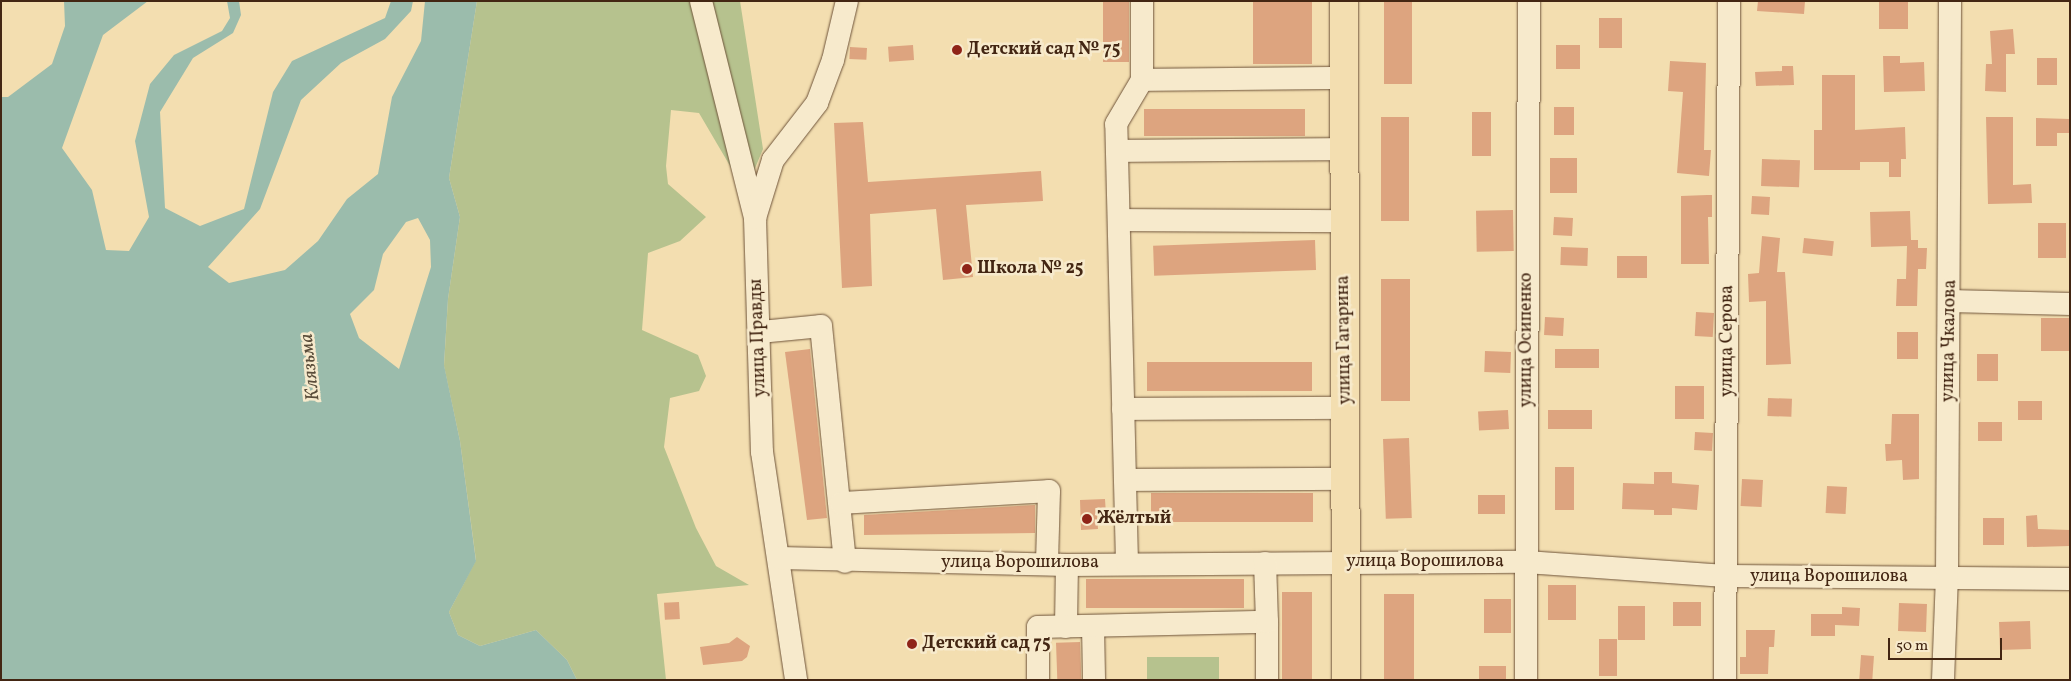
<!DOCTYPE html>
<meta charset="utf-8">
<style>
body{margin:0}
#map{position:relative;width:2071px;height:681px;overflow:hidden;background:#f3deb0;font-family:Vollkorn,serif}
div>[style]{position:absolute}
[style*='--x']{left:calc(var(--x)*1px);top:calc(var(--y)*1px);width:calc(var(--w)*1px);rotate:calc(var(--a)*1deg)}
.green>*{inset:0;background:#b6c28e;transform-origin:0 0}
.water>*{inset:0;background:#9bbcac}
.building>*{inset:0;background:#dda47f;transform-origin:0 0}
.roads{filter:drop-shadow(0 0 1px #6f543a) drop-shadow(0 0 1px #6f543a)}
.minor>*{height:22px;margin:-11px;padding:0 11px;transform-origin:11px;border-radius:11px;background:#f7eacc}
.major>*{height:28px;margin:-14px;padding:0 14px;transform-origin:14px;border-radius:14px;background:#f3deb0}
.dots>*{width:14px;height:14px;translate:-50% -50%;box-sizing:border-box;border:2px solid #f7eacc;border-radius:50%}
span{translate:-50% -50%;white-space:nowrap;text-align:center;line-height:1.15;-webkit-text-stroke:5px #f7eacc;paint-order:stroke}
.poi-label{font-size:18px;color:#432613;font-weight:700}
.left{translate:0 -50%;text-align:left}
.street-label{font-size:18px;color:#432613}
.water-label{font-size:19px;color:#594c39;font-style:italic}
.frame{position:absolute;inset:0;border:2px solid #432613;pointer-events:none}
.scale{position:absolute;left:1888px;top:638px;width:114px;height:22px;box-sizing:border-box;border:2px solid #432613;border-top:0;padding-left:6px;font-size:15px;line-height:18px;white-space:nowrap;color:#432613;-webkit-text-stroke:4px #f7eacc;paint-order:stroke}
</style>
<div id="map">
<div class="green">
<i style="clip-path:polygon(477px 1px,740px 1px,763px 149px,753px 173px,733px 171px,699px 113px,671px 110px,666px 166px,668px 184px,706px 217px,680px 241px,648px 253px,642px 330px,698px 355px,706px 376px,699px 391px,670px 398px,664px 447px,696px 528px,716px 566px,749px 585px,657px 594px,666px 680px,577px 680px,567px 660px,536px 630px,480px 646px,458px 635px,449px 612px,476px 560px,460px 441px,444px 366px,448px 299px,460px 217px,449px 178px)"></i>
<i style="left:1219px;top:657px;width:23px;height:72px;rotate:90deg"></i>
</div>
<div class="water">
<i style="clip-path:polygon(evenodd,64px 1px,148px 1px,103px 35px,62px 148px,92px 190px,106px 250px,129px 251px,149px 217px,135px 141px,150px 84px,174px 55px,222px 31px,230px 18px,227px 1px,239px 1px,241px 15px,233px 33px,193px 58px,160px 112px,165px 208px,200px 226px,244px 209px,273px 92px,292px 61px,385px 18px,391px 1px,413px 1px,411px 11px,385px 39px,341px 63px,301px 100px,260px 209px,208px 267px,229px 283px,285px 270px,318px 241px,347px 199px,378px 174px,392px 97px,421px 41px,425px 1px,477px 1px,449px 178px,460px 217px,448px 299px,444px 365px,460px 441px,476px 561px,449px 612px,458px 635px,480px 646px,536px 630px,567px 660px,577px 680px,1px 680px,1px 97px,8px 97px,52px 64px,65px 26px,64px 1px,418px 218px,430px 240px,431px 267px,399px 369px,359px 338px,350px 314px,374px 290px,383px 254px,406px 222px,418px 218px)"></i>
</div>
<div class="building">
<i style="left:1103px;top:1px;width:26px;height:61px"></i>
<i style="left:1253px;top:1px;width:59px;height:63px"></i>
<i style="left:1384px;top:1px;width:28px;height:83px"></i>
<i style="clip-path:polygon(1758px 1px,1805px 1px,1804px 14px,1757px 11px)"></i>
<i style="left:1879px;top:1px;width:29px;height:28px"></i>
<i style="left:1599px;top:18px;width:23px;height:30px"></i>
<i style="clip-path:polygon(2013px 29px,2015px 54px,2006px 54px,2006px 92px,1985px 91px,1986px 64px,1992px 64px,1990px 31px)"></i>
<i style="left:913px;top:45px;width:15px;height:25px;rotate:86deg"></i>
<i style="left:1556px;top:45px;width:24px;height:24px"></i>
<i style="left:850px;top:47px;width:17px;height:12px;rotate:3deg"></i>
<i style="clip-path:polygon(1883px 56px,1900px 56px,1900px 63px,1924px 62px,1925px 91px,1884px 92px)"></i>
<i style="left:2037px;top:58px;width:20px;height:27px"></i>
<i style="clip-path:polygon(1670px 61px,1706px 63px,1704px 150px,1711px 150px,1709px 176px,1677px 173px,1683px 92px,1668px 91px)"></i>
<i style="clip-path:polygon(1782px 66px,1793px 66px,1794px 85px,1756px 86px,1755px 72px,1782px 71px)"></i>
<i style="clip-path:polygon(1822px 75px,1855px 75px,1855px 130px,1905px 127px,1906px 159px,1901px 159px,1901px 177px,1889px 177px,1889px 162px,1860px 162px,1860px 170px,1814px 170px,1814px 130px,1822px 130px)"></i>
<i style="left:1574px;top:107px;width:28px;height:20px;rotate:90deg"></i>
<i style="left:1305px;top:109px;width:27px;height:161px;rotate:90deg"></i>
<i style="left:1472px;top:112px;width:19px;height:44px"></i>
<i style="left:1381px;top:117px;width:28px;height:104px"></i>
<i style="clip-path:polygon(1986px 117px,2013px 117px,2013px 185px,2031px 184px,2032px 203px,1988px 204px)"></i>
<i style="clip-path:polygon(2036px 118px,2070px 119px,2070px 133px,2057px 133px,2057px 146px,2036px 146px)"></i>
<i style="clip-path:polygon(863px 122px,868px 182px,1041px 171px,1043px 201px,966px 205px,973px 277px,943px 280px,936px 209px,870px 214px,872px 286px,842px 288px,834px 123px)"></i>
<i style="left:1550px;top:158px;width:27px;height:35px"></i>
<i style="left:1762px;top:159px;width:38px;height:27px;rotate:2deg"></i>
<i style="clip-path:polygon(1707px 195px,1712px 195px,1712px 217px,1708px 217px,1709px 264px,1681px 264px,1681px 196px)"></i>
<i style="left:1752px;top:196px;width:18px;height:18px;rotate:3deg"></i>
<i style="left:1513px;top:210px;width:41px;height:37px;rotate:89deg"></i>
<i style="clip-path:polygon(1910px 211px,1911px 240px,1918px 240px,1918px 248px,1927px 248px,1926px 269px,1918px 269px,1917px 306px,1896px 306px,1897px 279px,1906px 279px,1907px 246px,1871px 247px,1870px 212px)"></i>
<i style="left:1554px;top:217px;width:19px;height:18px;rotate:3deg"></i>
<i style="left:2066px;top:223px;width:35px;height:28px;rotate:90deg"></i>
<i style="clip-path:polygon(1762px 236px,1780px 238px,1777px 272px,1785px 272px,1791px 364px,1766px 365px,1766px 301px,1749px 302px,1748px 274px,1759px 273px)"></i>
<i style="left:1804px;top:238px;width:30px;height:15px;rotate:6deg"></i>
<i style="left:1315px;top:240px;width:30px;height:162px;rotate:88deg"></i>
<i style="left:1561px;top:247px;width:27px;height:18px;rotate:2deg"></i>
<i style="left:1617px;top:256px;width:30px;height:22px"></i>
<i style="left:1381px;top:279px;width:29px;height:122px"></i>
<i style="left:1696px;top:312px;width:18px;height:24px;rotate:3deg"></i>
<i style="left:1545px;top:317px;width:19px;height:18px;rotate:3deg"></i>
<i style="left:2070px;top:318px;width:33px;height:29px;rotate:90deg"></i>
<i style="left:1897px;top:332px;width:21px;height:27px"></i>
<i style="clip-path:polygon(810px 349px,827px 518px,807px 520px,785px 352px)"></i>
<i style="left:1599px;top:349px;width:19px;height:44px;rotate:90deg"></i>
<i style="left:1485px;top:351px;width:26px;height:21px;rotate:2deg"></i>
<i style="left:1977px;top:354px;width:21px;height:27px"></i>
<i style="left:1312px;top:362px;width:29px;height:165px;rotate:90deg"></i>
<i style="left:1675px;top:386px;width:29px;height:33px"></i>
<i style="left:1768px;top:398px;width:24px;height:18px;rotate:2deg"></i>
<i style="left:2018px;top:401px;width:24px;height:19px"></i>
<i style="left:1508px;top:410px;width:19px;height:30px;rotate:87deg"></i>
<i style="left:1592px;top:410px;width:19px;height:44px;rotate:90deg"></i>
<i style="clip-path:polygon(1892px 414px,1919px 414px,1919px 479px,1903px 480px,1902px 460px,1886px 461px,1885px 444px,1891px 444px)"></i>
<i style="left:2002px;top:422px;width:19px;height:24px;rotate:90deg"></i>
<i style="left:1695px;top:432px;width:18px;height:18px;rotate:3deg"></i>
<i style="left:1409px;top:438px;width:80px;height:26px;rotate:88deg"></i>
<i style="left:1555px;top:467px;width:19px;height:43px"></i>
<i style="clip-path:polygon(1654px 472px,1672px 472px,1672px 483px,1699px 485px,1697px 510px,1672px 508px,1672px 515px,1654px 515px,1654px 510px,1622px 509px,1623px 483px,1654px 484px)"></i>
<i style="left:1742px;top:479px;width:21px;height:27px;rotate:3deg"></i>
<i style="left:1827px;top:486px;width:20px;height:27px;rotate:3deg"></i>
<i style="left:1151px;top:493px;width:162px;height:29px"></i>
<i style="left:1505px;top:495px;width:19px;height:27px;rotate:90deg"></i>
<i style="clip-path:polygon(1105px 499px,1106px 514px,1097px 515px,1098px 529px,1081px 530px,1080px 500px)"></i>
<i style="clip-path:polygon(1035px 505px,1035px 533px,864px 535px,864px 515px)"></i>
<i style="clip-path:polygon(2037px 515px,2038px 529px,2070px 530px,2070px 546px,2027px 547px,2026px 516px)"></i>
<i style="left:1983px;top:518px;width:21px;height:27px"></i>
<i style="left:1244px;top:579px;width:29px;height:158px;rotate:90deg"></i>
<i style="left:1576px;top:585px;width:35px;height:28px;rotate:90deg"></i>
<i style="left:1282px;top:592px;width:30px;height:88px"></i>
<i style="left:1384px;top:594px;width:30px;height:86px"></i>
<i style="left:1484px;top:599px;width:27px;height:34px"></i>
<i style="left:679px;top:602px;width:17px;height:15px;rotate:87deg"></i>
<i style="left:1673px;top:602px;width:28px;height:24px"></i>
<i style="left:1899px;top:603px;width:28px;height:28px;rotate:2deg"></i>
<i style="left:1618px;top:606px;width:27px;height:34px"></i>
<i style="clip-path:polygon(1842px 607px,1860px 608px,1859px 626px,1835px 625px,1835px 636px,1811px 636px,1811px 614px,1842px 614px)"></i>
<i style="left:2030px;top:621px;width:28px;height:31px;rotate:88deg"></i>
<i style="clip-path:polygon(1746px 630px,1775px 630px,1774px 647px,1769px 647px,1768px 674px,1740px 674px,1740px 657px,1746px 657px)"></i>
<i style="clip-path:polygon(737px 637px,750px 646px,747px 657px,742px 661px,703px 665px,700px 647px,729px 643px)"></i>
<i style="left:1599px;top:639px;width:18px;height:37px"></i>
<i style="left:1080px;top:642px;width:38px;height:24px;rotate:88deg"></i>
<i style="left:1861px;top:655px;width:13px;height:25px;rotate:4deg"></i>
<i style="left:1479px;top:666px;width:27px;height:14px"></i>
</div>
<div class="roads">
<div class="minor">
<i style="--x:701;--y:1;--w:224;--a:76"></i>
<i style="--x:755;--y:218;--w:234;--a:88.3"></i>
<i style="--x:762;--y:452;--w:231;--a:81.5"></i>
<i style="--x:1142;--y:80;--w:202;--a:-0.6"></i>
<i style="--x:1118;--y:151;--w:225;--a:-0.5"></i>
<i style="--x:755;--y:218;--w:61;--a:-72.8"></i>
<i style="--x:773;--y:160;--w:72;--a:-52.3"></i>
<i style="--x:817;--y:103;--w:46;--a:-69.6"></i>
<i style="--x:833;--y:60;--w:61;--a:-76.7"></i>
<i style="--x:1119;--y:220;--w:224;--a:0.3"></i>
<i style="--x:1950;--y:301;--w:120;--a:1.4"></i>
<i style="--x:760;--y:332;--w:61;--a:-5.6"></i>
<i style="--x:821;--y:326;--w:237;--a:84.2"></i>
<i style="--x:1123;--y:409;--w:224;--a:-0.3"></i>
<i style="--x:1125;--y:480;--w:221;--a:-0.3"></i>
<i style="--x:841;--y:503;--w:208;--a:-3.3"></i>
<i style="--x:1049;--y:491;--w:73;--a:91.6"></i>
<i style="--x:780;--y:558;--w:287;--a:1.4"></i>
<i style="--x:1067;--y:565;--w:459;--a:-0.4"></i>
<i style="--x:1526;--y:562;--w:200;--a:4"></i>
<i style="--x:1726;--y:576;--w:344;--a:0.5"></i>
<i style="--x:1127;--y:563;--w:439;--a:-91.4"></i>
<i style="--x:1116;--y:124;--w:51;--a:-59.4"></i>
<i style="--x:1142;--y:80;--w:79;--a:-90"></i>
<i style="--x:1267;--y:622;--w:58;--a:90"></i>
<i style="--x:1093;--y:626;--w:54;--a:88.9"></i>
<i style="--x:1066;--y:627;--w:62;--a:-89.1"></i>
<i style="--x:1038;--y:680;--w:53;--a:-90"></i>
<i style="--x:1038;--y:627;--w:229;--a:-1.3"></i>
<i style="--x:1267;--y:622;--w:59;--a:-91.9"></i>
<i style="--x:1526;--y:680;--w:679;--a:-89.75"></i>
<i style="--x:1725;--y:680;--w:679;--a:-89.66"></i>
<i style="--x:1943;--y:680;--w:103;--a:-87.8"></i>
<i style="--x:1947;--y:577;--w:576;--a:-89.7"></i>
</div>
<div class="major">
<i style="--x:1344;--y:1;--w:679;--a:89.83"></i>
</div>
</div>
<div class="dots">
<i style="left:957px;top:50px;background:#8f2418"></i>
<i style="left:967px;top:269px;background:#8f2418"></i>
<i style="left:1087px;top:519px;background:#8f2418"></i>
<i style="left:912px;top:644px;background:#8f2418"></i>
</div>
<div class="poi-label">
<span class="left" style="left:967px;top:50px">Детский сад № 75</span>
<span class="left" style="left:977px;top:269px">Школа № 25</span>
<span class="left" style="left:1097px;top:519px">Жёлтый</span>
<span class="left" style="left:922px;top:644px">Детский сад 75</span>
</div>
<div class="street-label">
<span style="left:759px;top:338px;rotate:-92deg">улица Правды</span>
<span style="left:1345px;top:340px;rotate:-91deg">улица Гагарина</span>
<span style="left:1527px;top:340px;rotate:-90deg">улица Осипенко</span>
<span style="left:1728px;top:341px;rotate:-90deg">улица Серова</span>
<span style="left:1950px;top:341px;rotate:-89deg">улица Чкалова</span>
<span style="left:1425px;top:562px">улица Ворошилова</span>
<span style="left:1020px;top:563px">улица Ворошилова</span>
<span style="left:1829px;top:577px">улица Ворошилова</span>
</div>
<div class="water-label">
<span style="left:311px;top:367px;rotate:-96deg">Клязьма</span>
</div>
<div class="frame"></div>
<div class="scale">50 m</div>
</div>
